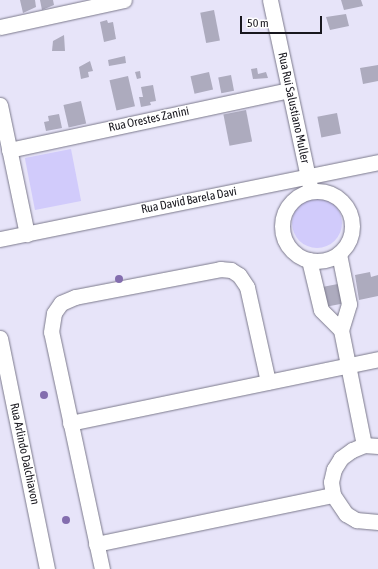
<!DOCTYPE html>
<style>
body{margin:0}
#map{position:relative;width:378px;height:569px;overflow:hidden;background:#e7e4f9;font-family:"Asap Condensed",sans-serif}
div>[style]{position:absolute}
[style*='--x']{left:calc(var(--x)*1px);top:calc(var(--y)*1px);width:calc(var(--w)*1px);rotate:calc(var(--a)*1deg)}
.green>*{inset:0;background:#d1cbfb;transform-origin:0 0}
.round{border-radius:50%}
.building>*{inset:0;background:#adabbe;transform-origin:0 0}
.roads{filter:drop-shadow(0 0 1px #7b798b) drop-shadow(0 0 1px #7b798b)}
.minor>*{height:15px;margin:-7.5px;padding:0 7.5px;transform-origin:7.5px;border-radius:7.5px;background:#fff}
.minor>.ring{margin:-7.5px;padding:0;box-sizing:content-box;background:none;border:15px solid #fff;border-radius:50%}
.trees>*{width:8px;height:8px;margin:-4px;border-radius:50%;background:#836dae}
span{translate:-50% -50%;white-space:nowrap;text-align:center;line-height:1.15;-webkit-text-stroke:3px #fff;paint-order:stroke}
.street-label{font-size:12px;color:#18171e}
.scale{position:absolute;left:240px;top:16px;width:82px;height:18px;box-sizing:border-box;border:2px solid #18171e;border-top:0;padding-left:5px;font-size:12px;line-height:14px;white-space:nowrap;color:#18171e;-webkit-text-stroke:3px #fff;paint-order:stroke}
</style>
<div id="map">
<div class="green">
<i style="left:71px;top:149px;width:53px;height:47px;rotate:79deg"></i>
<i class="round" style="left:292px;top:198px;width:50px;height:50px"></i>
</div>
<div class="building">
<i style="clip-path:polygon(20px 0,35px 0,36px 7px,23px 13px)"></i>
<i style="clip-path:polygon(40px 0,53px 0,54px 5px,42px 10px)"></i>
<i style="clip-path:polygon(341px 0,361px 0,363px 6px,344px 10px)"></i>
<i style="left:214px;top:10px;width:31px;height:14px;rotate:79deg"></i>
<i style="clip-path:polygon(346px 14px,349px 26px,330px 30px,326px 17px)"></i>
<i style="clip-path:polygon(107px 20px,108px 23px,113px 22px,116px 39px,104px 42px,100px 22px)"></i>
<i style="clip-path:polygon(64px 35px,65px 51px,52px 51px,53px 41px)"></i>
<i style="clip-path:polygon(125px 56px,126px 63px,109px 66px,108px 60px)"></i>
<i style="clip-path:polygon(90px 61px,93px 71px,88px 72px,89px 77px,81px 79px,79px 67px)"></i>
<i style="clip-path:polygon(378px 65px,378px 81px,363px 84px,360px 68px)"></i>
<i style="clip-path:polygon(257px 68px,258px 74px,266px 72px,268px 78px,253px 79px,251px 69px)"></i>
<i style="clip-path:polygon(140px 71px,141px 78px,137px 79px,135px 72px)"></i>
<i style="left:209px;top:72px;width:18px;height:19px;rotate:77deg"></i>
<i style="left:231px;top:75px;width:16px;height:13px;rotate:79deg"></i>
<i style="left:128px;top:76px;width:31px;height:19px;rotate:77deg"></i>
<i style="clip-path:polygon(153px 85px,156px 101px,150px 102px,151px 105px,141px 107px,139px 97px,143px 97px,141px 87px)"></i>
<i style="left:81px;top:101px;width:23px;height:18px;rotate:77deg"></i>
<i style="left:246px;top:110px;width:32px;height:23px;rotate:79deg"></i>
<i style="left:337px;top:113px;width:21px;height:20px;rotate:79deg"></i>
<i style="clip-path:polygon(59px 114px,62px 128px,46px 131px,44px 122px,49px 121px,48px 116px)"></i>
<i style="clip-path:polygon(370px 272px,371px 277px,378px 275px,378px 296px,359px 300px,355px 275px)"></i>
<i style="left:343px;top:283px;width:20px;height:25px;rotate:79deg"></i>
</div>
<div class="roads">
<div class="minor">
<i style="--x:270;--y:0;--w:191;--a:77.9"></i>
<i style="--x:0;--y:27;--w:127;--a:-12.3"></i>
<i style="--x:0;--y:105;--w:132;--a:78.2"></i>
<i style="--x:9;--y:150;--w:286;--a:-12.1"></i>
<i class="ring" style="left:282px;top:191px;width:55px;height:55px"></i>
<i style="--x:0;--y:239;--w:386;--a:-11.5"></i>
<i style="--x:339;--y:254;--w:51;--a:78.7"></i>
<i style="--x:349;--y:304;--w:27;--a:107"></i>
<i style="--x:341;--y:330;--w:117;--a:78.7"></i>
<i style="--x:309;--y:260;--w:51;--a:76.5"></i>
<i style="--x:321;--y:310;--w:28;--a:45"></i>
<i style="--x:0;--y:338;--w:236;--a:78.5"></i>
<i style="--x:70;--y:423;--w:315;--a:-11.7"></i>
<i style="--x:378;--y:446;--w:14;--a:-176"></i>
<i style="--x:364;--y:445;--w:13;--a:157"></i>
<i style="--x:352;--y:450;--w:14;--a:144"></i>
<i style="--x:341;--y:458;--w:13;--a:122"></i>
<i style="--x:334;--y:469;--w:13;--a:103"></i>
<i style="--x:331;--y:482;--w:13;--a:81"></i>
<i style="--x:333;--y:495;--w:23;--a:56"></i>
<i style="--x:346;--y:514;--w:12;--a:31"></i>
<i style="--x:356;--y:520;--w:22;--a:5"></i>
<i style="--x:96;--y:544;--w:242;--a:-11.7"></i>
<i style="--x:102;--y:569;--w:242;--a:-102.1"></i>
<i style="--x:51;--y:332;--w:19;--a:-81"></i>
<i style="--x:54;--y:313;--w:12;--a:-55"></i>
<i style="--x:61;--y:303;--w:15;--a:-23"></i>
<i style="--x:75;--y:297;--w:148;--a:-10.9"></i>
<i style="--x:220;--y:269;--w:11;--a:5"></i>
<i style="--x:231;--y:270;--w:9;--a:32"></i>
<i style="--x:239;--y:275;--w:14;--a:56"></i>
<i style="--x:247;--y:287;--w:97;--a:77.5"></i>
</div>
</div>
<div class="trees">
<i style="left:119px;top:279px"></i>
<i style="left:44px;top:395px"></i>
<i style="left:66px;top:520px"></i>
</div>
<div class="street-label">
<span style="left:293px;top:108px;rotate:78deg">Rua Rui Salustiano Muller</span>
<span style="left:149px;top:120px;rotate:-12deg">Rua Orestes Zanini</span>
<span style="left:189px;top:201px;rotate:-11deg">Rua David Barela Davi</span>
<span style="left:24px;top:454px;rotate:78deg">Rua Arlindo Dalchiavon</span>
</div>
<div class="scale">50 m</div>
</div>
